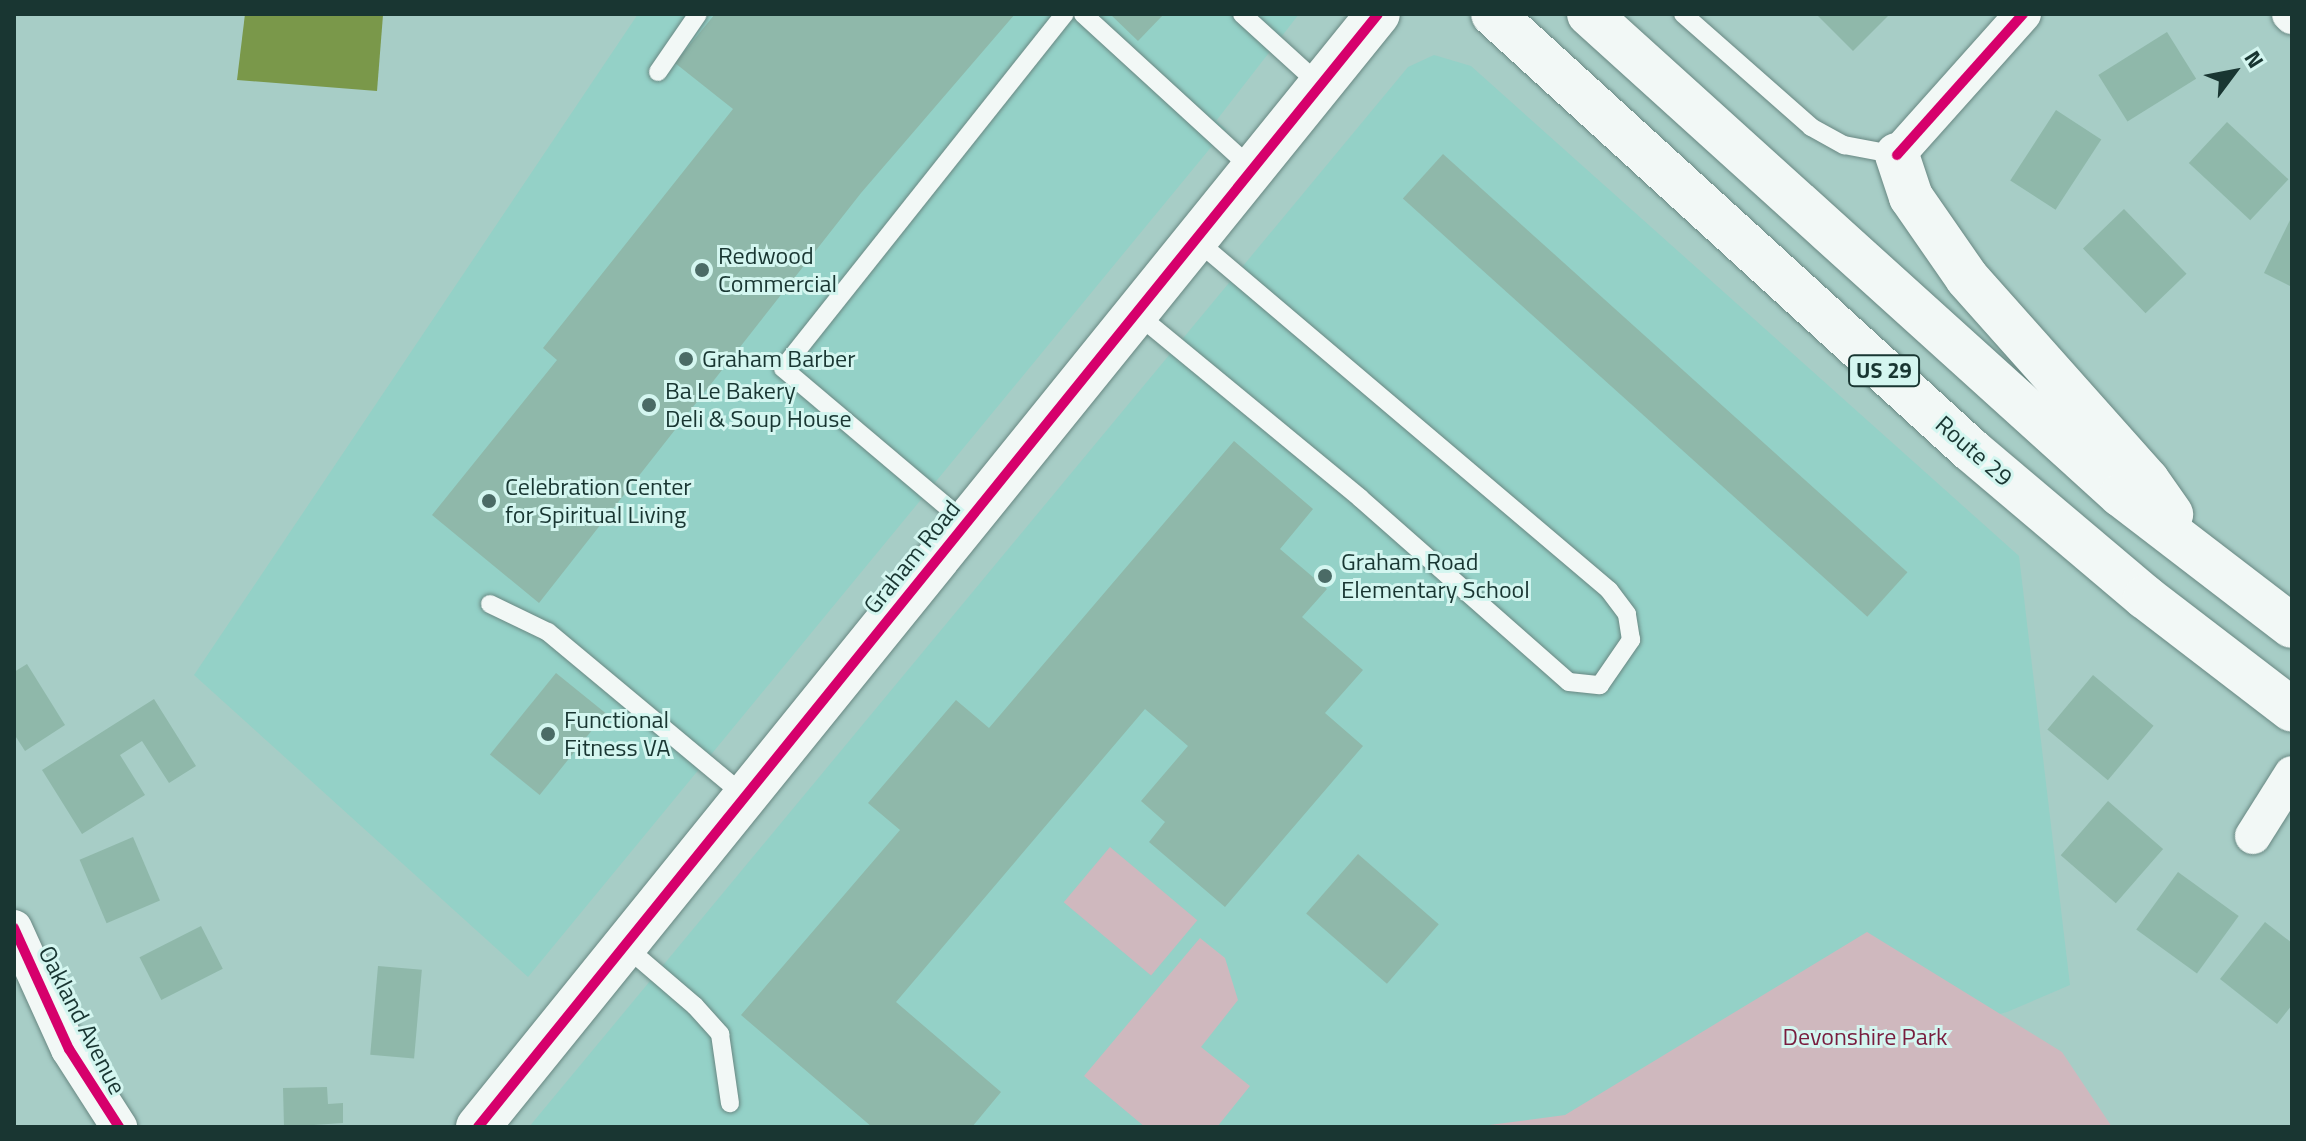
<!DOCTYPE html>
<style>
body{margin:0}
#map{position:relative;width:2306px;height:1141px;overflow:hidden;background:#a7cdc6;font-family:"Titillium Web",sans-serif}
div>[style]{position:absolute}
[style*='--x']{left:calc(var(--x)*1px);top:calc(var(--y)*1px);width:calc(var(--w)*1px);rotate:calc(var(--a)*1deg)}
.built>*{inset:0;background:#94d1c7}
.green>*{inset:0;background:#cfb8be;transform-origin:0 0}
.water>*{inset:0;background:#7a984a}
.building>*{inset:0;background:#8fb8aa;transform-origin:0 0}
.roads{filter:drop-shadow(0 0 2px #688782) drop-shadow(0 0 2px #688782)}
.service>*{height:18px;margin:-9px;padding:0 9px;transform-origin:9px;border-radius:9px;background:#f2f8f6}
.minor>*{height:36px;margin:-18px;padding:0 18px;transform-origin:18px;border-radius:18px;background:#f2f8f6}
.tertiary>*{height:44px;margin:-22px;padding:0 22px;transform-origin:22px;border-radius:22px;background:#f2f8f6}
.primary>*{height:44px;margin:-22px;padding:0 22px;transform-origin:22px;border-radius:22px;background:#f2f8f6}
.cycleway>*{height:10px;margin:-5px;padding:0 5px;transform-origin:5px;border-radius:5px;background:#d6006c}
.dots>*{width:22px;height:22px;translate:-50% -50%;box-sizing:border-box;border:4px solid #d4f6f0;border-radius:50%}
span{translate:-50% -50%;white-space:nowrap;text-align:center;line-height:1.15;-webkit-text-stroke:6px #d4f6f0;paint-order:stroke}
.shield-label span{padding:2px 6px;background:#d4f6f0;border:2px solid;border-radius:6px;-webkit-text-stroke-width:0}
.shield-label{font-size:22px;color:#193632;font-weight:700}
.poi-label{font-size:24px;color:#193632}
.left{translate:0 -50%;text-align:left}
.street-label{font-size:24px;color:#193632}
.park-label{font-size:24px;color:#791d3e}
.frame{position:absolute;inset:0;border:16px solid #193632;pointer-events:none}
.north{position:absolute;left:2194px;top:32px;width:80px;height:80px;-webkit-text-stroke:6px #d4f6f0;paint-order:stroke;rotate:58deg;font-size:22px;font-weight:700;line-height:32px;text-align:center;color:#193632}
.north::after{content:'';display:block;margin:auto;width:28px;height:36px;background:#193632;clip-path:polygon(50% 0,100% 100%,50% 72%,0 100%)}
</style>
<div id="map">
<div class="built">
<i style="clip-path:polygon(638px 14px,1299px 14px,1216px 121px,1226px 129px,528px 977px,194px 675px)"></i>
<i style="clip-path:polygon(1434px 55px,1471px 66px,2019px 556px,2070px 985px,2007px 1012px,1583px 1127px,529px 1127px,1408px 67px)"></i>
</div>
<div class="green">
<i style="left:1110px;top:847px;width:114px;height:72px;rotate:40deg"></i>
<i style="clip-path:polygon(1867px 932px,2062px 1052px,2112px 1127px,1474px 1127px,1565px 1115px)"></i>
<i style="clip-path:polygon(1200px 938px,1225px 958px,1238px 1000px,1201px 1047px,1250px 1086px,1217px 1127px,1145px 1127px,1084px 1076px)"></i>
</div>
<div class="water">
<i style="clip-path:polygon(245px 14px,383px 15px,377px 91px,237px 80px)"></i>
</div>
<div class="building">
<i style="clip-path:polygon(715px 14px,1015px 14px,861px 193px,539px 603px,432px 515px,557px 360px,543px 348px,733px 109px,675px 63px)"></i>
<i style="clip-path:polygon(1110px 14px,1164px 14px,1138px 41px)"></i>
<i style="clip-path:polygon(1816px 14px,1890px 14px,1853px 51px)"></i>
<i style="left:2167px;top:32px;width:55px;height:81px;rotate:58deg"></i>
<i style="left:2056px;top:110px;width:54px;height:84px;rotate:33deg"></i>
<i style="left:2227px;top:122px;width:84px;height:56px;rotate:43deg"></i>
<i style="left:1443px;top:154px;width:625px;height:60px;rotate:42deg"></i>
<i style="left:2124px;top:209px;width:90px;height:57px;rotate:46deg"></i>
<i style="clip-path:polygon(2292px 216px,2292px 287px,2264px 273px)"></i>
<i style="clip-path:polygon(1234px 441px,1313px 509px,1280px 549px,1327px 589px,1302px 617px,1363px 670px,1325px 713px,1363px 746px,1225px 907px,1149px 842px,1165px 822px,1141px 801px,1188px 746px,1145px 709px,896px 1002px,1001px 1092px,972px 1127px,872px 1127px,741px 1015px,900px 830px,868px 803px,956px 700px,989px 728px)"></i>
<i style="clip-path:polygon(27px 664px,65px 725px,25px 751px,14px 734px,14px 672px)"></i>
<i style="left:556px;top:673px;width:64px;height:105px;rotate:39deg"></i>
<i style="left:2093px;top:675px;width:79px;height:71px;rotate:40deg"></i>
<i style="clip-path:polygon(154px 699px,196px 766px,169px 783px,142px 741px,120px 755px,145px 795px,82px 834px,42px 770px)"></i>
<i style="left:2108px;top:801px;width:73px;height:72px;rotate:41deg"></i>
<i style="left:133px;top:837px;width:69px;height:58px;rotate:67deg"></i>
<i style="left:1358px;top:854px;width:107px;height:79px;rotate:41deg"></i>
<i style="left:2178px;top:872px;width:75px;height:71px;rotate:36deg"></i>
<i style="clip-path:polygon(2265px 922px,2292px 943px,2292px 1005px,2277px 1024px,2220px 979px)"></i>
<i style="left:201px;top:926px;width:48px;height:69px;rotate:63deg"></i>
<i style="left:378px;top:966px;width:44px;height:89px;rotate:5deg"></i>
<i style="clip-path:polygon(327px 1087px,328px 1104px,343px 1103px,343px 1123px,284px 1127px,283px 1088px)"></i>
</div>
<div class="roads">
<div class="service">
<i style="--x:1083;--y:14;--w:229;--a:42.5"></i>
<i style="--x:1242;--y:14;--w:107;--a:42.3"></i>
<i style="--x:1683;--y:14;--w:171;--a:41.4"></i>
<i style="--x:1811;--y:127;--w:38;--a:29"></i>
<i style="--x:1844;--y:145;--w:54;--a:10.7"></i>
<i style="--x:658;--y:72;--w:70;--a:-55.4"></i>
<i style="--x:1137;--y:314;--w:289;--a:39.5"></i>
<i style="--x:1360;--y:498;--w:278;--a:41.4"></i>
<i style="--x:1569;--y:682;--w:31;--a:6"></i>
<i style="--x:1600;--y:685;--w:55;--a:-55.4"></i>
<i style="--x:1631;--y:640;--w:26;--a:-99"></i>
<i style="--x:1627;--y:614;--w:30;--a:-127"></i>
<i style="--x:1609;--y:590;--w:541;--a:-139.72"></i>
<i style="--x:965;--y:522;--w:238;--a:-139.8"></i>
<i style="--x:783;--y:368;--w:453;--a:-51.5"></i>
<i style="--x:490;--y:604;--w:64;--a:25.8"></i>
<i style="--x:548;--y:632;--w:258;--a:39.8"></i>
<i style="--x:625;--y:946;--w:92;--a:40.6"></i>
<i style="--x:695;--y:1006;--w:38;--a:48"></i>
<i style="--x:720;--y:1034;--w:70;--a:81.8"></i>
</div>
<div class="minor">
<i style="--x:2290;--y:14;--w:3;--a:45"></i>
<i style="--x:1897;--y:155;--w:189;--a:-48.2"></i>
<i style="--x:2253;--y:836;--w:73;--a:-57.8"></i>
<i style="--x:14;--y:928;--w:133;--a:65.6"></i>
<i style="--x:69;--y:1049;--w:93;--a:57.3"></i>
</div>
<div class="tertiary">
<i style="--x:478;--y:1127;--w:1431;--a:-51.04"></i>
</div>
<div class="primary">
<i style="--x:1493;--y:14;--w:647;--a:42.37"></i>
<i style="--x:1971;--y:450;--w:228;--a:40.2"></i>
<i style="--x:2145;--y:597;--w:185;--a:37.5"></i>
<i style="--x:1589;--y:14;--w:717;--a:42.12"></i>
<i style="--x:2121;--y:495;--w:215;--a:37.5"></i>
<i style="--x:1897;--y:155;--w:44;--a:71.6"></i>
<i style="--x:1911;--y:197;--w:98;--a:55.3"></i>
<i style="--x:1967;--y:278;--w:271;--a:48.3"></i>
<i style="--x:2147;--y:480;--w:42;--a:54.8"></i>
</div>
</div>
<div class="cycleway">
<i style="--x:1897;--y:155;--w:189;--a:-48.2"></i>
<i style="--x:14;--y:928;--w:133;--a:65.6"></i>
<i style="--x:69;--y:1049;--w:93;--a:57.3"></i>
<i style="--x:478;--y:1127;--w:1431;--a:-51.04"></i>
</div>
<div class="dots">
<i style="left:702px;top:270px;background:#4b6b66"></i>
<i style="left:686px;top:359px;background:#4b6b66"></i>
<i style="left:649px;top:405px;background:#4b6b66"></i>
<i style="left:489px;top:501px;background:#4b6b66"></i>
<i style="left:1325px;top:576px;background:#4b6b66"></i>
<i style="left:548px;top:734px;background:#4b6b66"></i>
</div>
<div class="shield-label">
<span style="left:1884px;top:371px">US 29</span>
</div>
<div class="poi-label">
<span class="left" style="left:718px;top:270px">Redwood<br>Commercial</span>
<span class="left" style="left:702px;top:359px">Graham Barber</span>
<span class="left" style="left:665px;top:405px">Ba Le Bakery<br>Deli &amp; Soup House</span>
<span class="left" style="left:505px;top:501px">Celebration Center<br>for Spiritual Living</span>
<span class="left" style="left:1341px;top:576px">Graham Road<br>Elementary School</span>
<span class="left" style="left:564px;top:734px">Functional<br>Fitness VA</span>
</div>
<div class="street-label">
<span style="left:1974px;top:451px;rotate:41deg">Route 29</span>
<span style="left:912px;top:557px;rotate:-51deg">Graham Road</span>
<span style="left:82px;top:1020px;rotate:63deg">Oakland Avenue</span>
</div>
<div class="park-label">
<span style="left:1865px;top:1037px">Devonshire Park</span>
</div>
<div class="frame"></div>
<div class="north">N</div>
</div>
